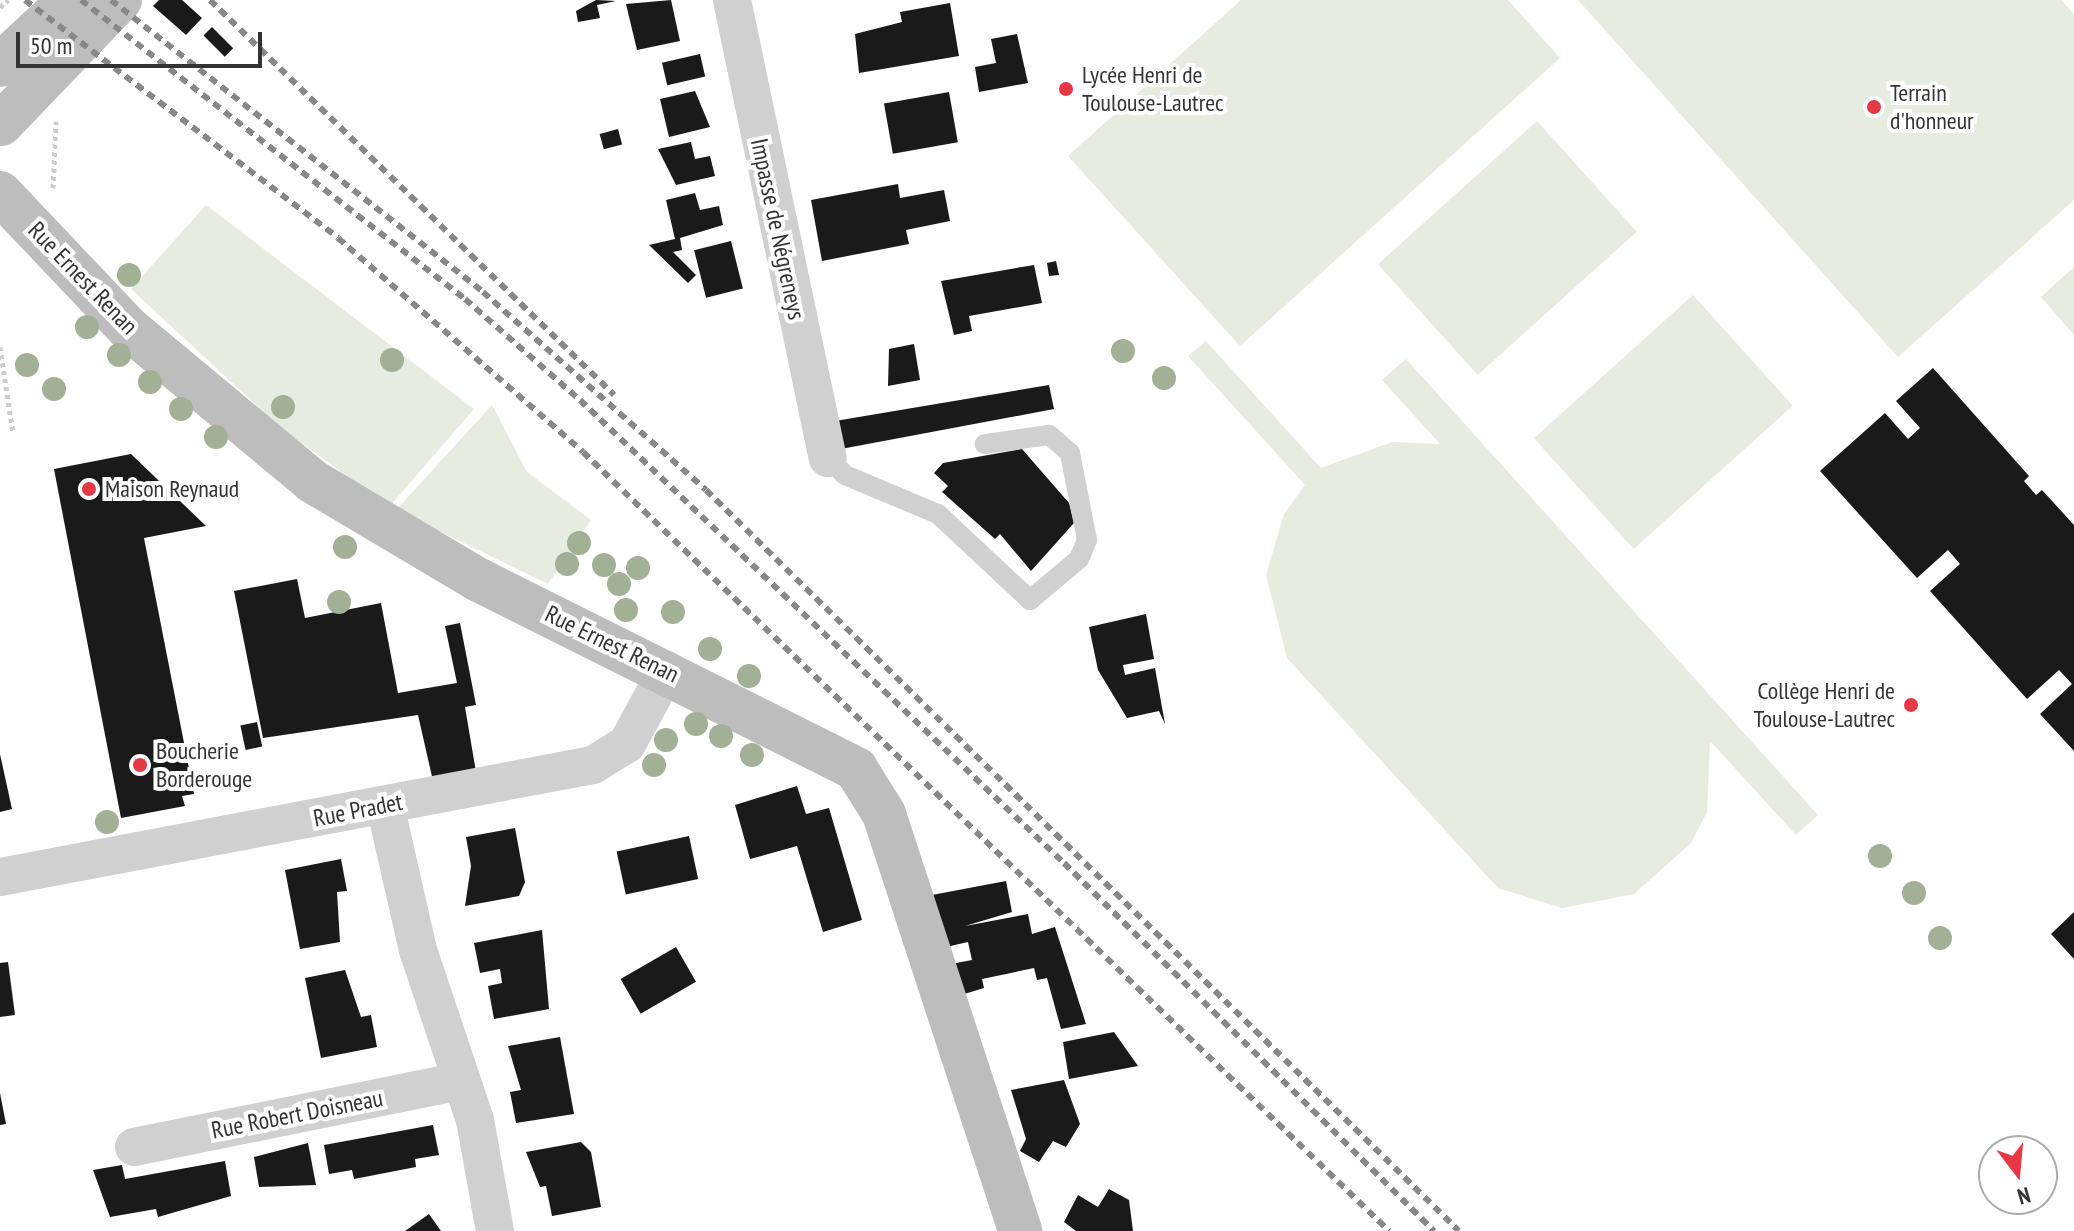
<!DOCTYPE html>
<meta charset="utf-8">
<style>
body{margin:0}
#map{position:relative;width:2074px;height:1231px;overflow:hidden;background:#fff;font-family:"PT Sans Narrow",sans-serif}
div>[style]{position:absolute}
[style*='--x']{left:calc(var(--x)*1px);top:calc(var(--y)*1px);width:calc(var(--w)*1px);rotate:calc(var(--a)*1deg)}
.green>*{inset:0;background:#e6ecdf;transform-origin:0 0}
.building>*{inset:0;background:#1a1a1a;transform-origin:0 0}
.path>*{height:5px;margin-top:-2.5px;transform-origin:0;background:repeating-linear-gradient(90deg,#cdcdcd 0 4px,transparent 0 8px)}
.lane>*{height:20px;margin:-10px;padding:0 10px;transform-origin:10px;border-radius:10px;background:#d0d0d0}
.street>*{height:38px;margin:-19px;padding:0 19px;transform-origin:19px;border-radius:19px;background:#d0d0d0}
.secondary>*{height:44px;margin:-22px;padding:0 22px;transform-origin:22px;border-radius:22px;background:#bdbdbd}
.rail>*{height:6px;margin-top:-3px;transform-origin:0;background:repeating-linear-gradient(90deg,#888 0 8px,transparent 0 14px)}
.trees>*{width:24px;height:24px;margin:-12px;border-radius:50%;background:#a2b095}
.dots>*{width:22px;height:22px;translate:-50% -50%;box-sizing:border-box;border:4px solid #fff;border-radius:50%}
span{translate:-50% -50%;white-space:nowrap;text-align:center;line-height:1.15;-webkit-text-stroke:8px #fff;paint-order:stroke}
.poi-label{font-size:24px;color:#333}
.left{translate:0 -50%;text-align:left}
.right{translate:-100% -50%;text-align:right}
.street-label{font-size:24px;color:#333}
.north{position:absolute;left:1978px;top:1135px;width:80px;height:80px;box-sizing:border-box;background:#fff;border:2px solid #adadad;border-radius:50%;rotate:164deg;font-size:22px;font-weight:700;line-height:32px;text-align:center;color:#333}
.north::after{content:'';display:block;margin:auto;width:28px;height:36px;background:#e63946;clip-path:polygon(50% 0,100% 100%,50% 72%,0 100%)}
.scale{position:absolute;left:16px;top:32px;width:246px;height:36px;box-sizing:border-box;border:4px solid #333;border-top:0;padding-left:10px;font-size:24px;line-height:28px;white-space:nowrap;color:#333;-webkit-text-stroke:6px #fff;paint-order:stroke}
</style>
<div id="map">
<div class="green">
<i style="clip-path:polygon(1241px 0,1508px 0,1560px 58px,1240px 346px,1068px 156px)"></i>
<i style="clip-path:polygon(1578px 0,2061px 0,2074px 14px,2074px 200px,1898px 357px)"></i>
<i style="left:1537px;top:121px;width:149px;height:214px;rotate:48deg"></i>
<i style="clip-path:polygon(206px 205px,474px 409px,389px 507px,281px 428px,131px 289px)"></i>
<i style="clip-path:polygon(2074px 267px,2074px 335px,2041px 297px)"></i>
<i style="left:1693px;top:295px;width:149px;height:214px;rotate:48deg"></i>
<i style="clip-path:polygon(1206px 341px,1321px 468px,1392px 442px,1440px 444px,1382px 380px,1406px 359px,1818px 815px,1796px 835px,1710px 741px,1707px 812px,1691px 843px,1634px 894px,1562px 908px,1498px 888px,1287px 658px,1266px 575px,1284px 514px,1305px 485px,1188px 356px)"></i>
<i style="clip-path:polygon(492px 405px,527px 472px,591px 520px,548px 584px,396px 510px)"></i>
</div>
<div class="building">
<i style="clip-path:polygon(159px 0,182px 0,202px 18px,186px 35px,153px 6px)"></i>
<i style="clip-path:polygon(596px 0,616px 1px,597px 5px,600px 18px,578px 22px,576px 11px)"></i>
<i style="clip-path:polygon(671px 0,680px 41px,637px 50px,626px 4px)"></i>
<i style="clip-path:polygon(950px 3px,959px 56px,859px 73px,855px 34px,902px 22px,900px 12px)"></i>
<i style="left:212px;top:27px;width:30px;height:12px;rotate:45deg"></i>
<i style="clip-path:polygon(1017px 34px,1028px 83px,979px 92px,975px 67px,996px 63px,991px 39px)"></i>
<i style="left:700px;top:54px;width:23px;height:39px;rotate:77deg"></i>
<i style="clip-path:polygon(695px 91px,710px 127px,669px 137px,660px 99px)"></i>
<i style="left:949px;top:92px;width:51px;height:66px;rotate:80deg"></i>
<i style="left:618px;top:129px;width:16px;height:19px;rotate:75deg"></i>
<i style="clip-path:polygon(691px 142px,695px 159px,710px 156px,715px 176px,676px 185px,658px 149px)"></i>
<i style="clip-path:polygon(898px 184px,900px 198px,944px 190px,950px 221px,906px 230px,909px 244px,822px 261px,811px 200px)"></i>
<i style="clip-path:polygon(695px 193px,700px 210px,719px 206px,723px 225px,680px 238px,682px 250px,673px 252px,696px 275px,688px 283px,649px 245px,675px 239px,666px 200px)"></i>
<i style="left:731px;top:241px;width:49px;height:38px;rotate:76deg"></i>
<i style="clip-path:polygon(1056px 261px,1059px 275px,1049px 276px,1047px 263px)"></i>
<i style="clip-path:polygon(1034px 265px,1042px 303px,969px 316px,972px 331px,954px 335px,941px 281px)"></i>
<i style="clip-path:polygon(914px 344px,920px 380px,888px 386px,889px 349px)"></i>
<i style="clip-path:polygon(1933px 368px,2029px 476px,2024px 481px,2036px 495px,2042px 490px,2074px 525px,2074px 751px,2040px 714px,2072px 684px,2059px 670px,2027px 699px,1930px 591px,1960px 564px,1948px 550px,1917px 578px,1820px 471px,1885px 413px,1908px 439px,1920px 428px,1896px 401px)"></i>
<i style="clip-path:polygon(1049px 385px,1054px 409px,841px 449px,835px 421px)"></i>
<i style="clip-path:polygon(1022px 449px,1069px 503px,1074px 523px,1031px 571px,1000px 534px,995px 539px,942px 492px,948px 486px,934px 473px,943px 463px)"></i>
<i style="clip-path:polygon(131px 454px,206px 526px,144px 538px,194px 794px,182px 796px,185px 806px,121px 818px,54px 469px)"></i>
<i style="clip-path:polygon(297px 579px,305px 618px,381px 603px,398px 693px,457px 683px,445px 626px,460px 623px,476px 705px,465px 707px,476px 772px,433px 781px,418px 715px,263px 738px,234px 591px)"></i>
<i style="clip-path:polygon(1146px 614px,1154px 659px,1123px 665px,1125px 675px,1155px 668px,1165px 724px,1159px 711px,1127px 718px,1098px 670px,1089px 627px)"></i>
<i style="left:257px;top:722px;width:25px;height:17px;rotate:78deg"></i>
<i style="clip-path:polygon(0 754px,12px 809px,0 812px)"></i>
<i style="clip-path:polygon(797px 786px,806px 814px,829px 808px,862px 920px,823px 932px,797px 846px,750px 859px,735px 805px)"></i>
<i style="clip-path:polygon(515px 828px,525px 882px,519px 896px,465px 906px,471px 866px,466px 837px)"></i>
<i style="left:689px;top:836px;width:44px;height:74px;rotate:78deg"></i>
<i style="clip-path:polygon(341px 859px,347px 891px,337px 892px,340px 942px,300px 949px,285px 870px)"></i>
<i style="clip-path:polygon(1006px 881px,1012px 912px,965px 926px,1028px 914px,1032px 934px,1055px 927px,1086px 1024px,1061px 1029px,1047px 978px,1037px 980px,1034px 968px,982px 979px,984px 988px,961px 995px,951px 964px,972px 960px,968px 942px,946px 947px,932px 895px)"></i>
<i style="clip-path:polygon(2074px 912px,2074px 959px,2051px 934px)"></i>
<i style="clip-path:polygon(542px 930px,549px 1009px,494px 1019px,488px 986px,502px 983px,500px 969px,480px 973px,474px 943px)"></i>
<i style="left:676px;top:947px;width:40px;height:64px;rotate:60deg"></i>
<i style="clip-path:polygon(8px 962px,15px 1015px,0 1017px,0 963px)"></i>
<i style="clip-path:polygon(345px 970px,361px 1017px,371px 1015px,377px 1047px,321px 1058px,305px 978px)"></i>
<i style="clip-path:polygon(1114px 1032px,1138px 1066px,1069px 1079px,1063px 1042px)"></i>
<i style="clip-path:polygon(560px 1037px,574px 1114px,516px 1123px,510px 1092px,521px 1090px,508px 1046px)"></i>
<i style="clip-path:polygon(1064px 1080px,1080px 1124px,1066px 1147px,1053px 1141px,1039px 1162px,1020px 1151px,1026px 1139px,1011px 1090px)"></i>
<i style="clip-path:polygon(0 1093px,6px 1124px,0 1125px)"></i>
<i style="clip-path:polygon(433px 1125px,439px 1155px,415px 1159px,416px 1167px,354px 1179px,352px 1170px,329px 1174px,324px 1145px)"></i>
<i style="clip-path:polygon(581px 1142px,591px 1152px,601px 1207px,552px 1216px,546px 1186px,540px 1187px,526px 1152px)"></i>
<i style="clip-path:polygon(308px 1143px,316px 1185px,259px 1187px,254px 1157px)"></i>
<i style="clip-path:polygon(225px 1161px,231px 1196px,158px 1217px,156px 1209px,110px 1217px,93px 1170px,122px 1165px,125px 1179px)"></i>
<i style="clip-path:polygon(1109px 1189px,1129px 1200px,1133px 1231px,1076px 1231px,1064px 1222px,1078px 1195px,1098px 1207px)"></i>
<i style="clip-path:polygon(429px 1214px,441px 1231px,405px 1231px)"></i>
</div>
<div class="path">
<i style="--x:0;--y:7;--w:11;--a:-41"></i>
<i style="--x:53;--y:188;--w:67;--a:-87.4"></i>
<i style="--x:0;--y:347;--w:87;--a:81.4"></i>
</div>
<div class="lane">
<i style="--x:828;--y:458;--w:24;--a:45"></i>
<i style="--x:845;--y:475;--w:101;--a:22.8"></i>
<i style="--x:938;--y:514;--w:126;--a:43.1"></i>
<i style="--x:1030;--y:600;--w:64;--a:-39.9"></i>
<i style="--x:1079;--y:559;--w:21;--a:-67"></i>
<i style="--x:1087;--y:540;--w:89;--a:-101.1"></i>
<i style="--x:1070;--y:453;--w:28;--a:-139"></i>
<i style="--x:1049;--y:435;--w:65;--a:172"></i>
</div>
<div class="street">
<i style="--x:732;--y:0;--w:468;--a:78.2"></i>
<i style="--x:385;--y:805;--w:149;--a:77.2"></i>
<i style="--x:418;--y:950;--w:179;--a:71.5"></i>
<i style="--x:475;--y:1120;--w:113;--a:79.8"></i>
<i style="--x:0;--y:877;--w:603;--a:-10.7"></i>
<i style="--x:593;--y:765;--w:40;--a:-32"></i>
<i style="--x:627;--y:744;--w:84;--a:-61.6"></i>
<i style="--x:134;--y:1147;--w:334;--a:-11.4"></i>
</div>
<div class="secondary">
<i style="--x:0;--y:65;--w:96;--a:-42.9"></i>
<i style="--x:1;--y:124;--w:172;--a:-46.2"></i>
<i style="--x:0;--y:193;--w:186;--a:46.5"></i>
<i style="--x:128;--y:328;--w:239;--a:39.7"></i>
<i style="--x:312;--y:481;--w:194;--a:30.7"></i>
<i style="--x:479;--y:580;--w:422;--a:26.6"></i>
<i style="--x:856;--y:769;--w:53;--a:58.1"></i>
<i style="--x:884;--y:814;--w:439;--a:71.9"></i>
</div>
<div class="rail">
<i style="--x:25;--y:0;--w:393;--a:37.2"></i>
<i style="--x:338;--y:238;--w:325;--a:41.1"></i>
<i style="--x:583;--y:452;--w:1121;--a:44.02"></i>
<i style="--x:81;--y:0;--w:487;--a:37.9"></i>
<i style="--x:465;--y:299;--w:153;--a:41.3"></i>
<i style="--x:580;--y:400;--w:670;--a:43.73"></i>
<i style="--x:1064;--y:863;--w:522;--a:44.84"></i>
<i style="--x:111;--y:0;--w:473;--a:38.1"></i>
<i style="--x:483;--y:292;--w:298;--a:41.6"></i>
<i style="--x:706;--y:490;--w:1056;--a:44.54"></i>
<i style="--x:210;--y:0;--w:565;--a:44.35"></i>
</div>
<div class="trees">
<i style="left:129px;top:275px"></i>
<i style="left:87px;top:327px"></i>
<i style="left:1123px;top:351px"></i>
<i style="left:119px;top:355px"></i>
<i style="left:392px;top:360px"></i>
<i style="left:27px;top:365px"></i>
<i style="left:1164px;top:378px"></i>
<i style="left:150px;top:382px"></i>
<i style="left:54px;top:389px"></i>
<i style="left:283px;top:407px"></i>
<i style="left:181px;top:409px"></i>
<i style="left:216px;top:437px"></i>
<i style="left:579px;top:543px"></i>
<i style="left:345px;top:547px"></i>
<i style="left:567px;top:564px"></i>
<i style="left:604px;top:565px"></i>
<i style="left:638px;top:568px"></i>
<i style="left:619px;top:584px"></i>
<i style="left:339px;top:602px"></i>
<i style="left:626px;top:610px"></i>
<i style="left:673px;top:612px"></i>
<i style="left:710px;top:649px"></i>
<i style="left:749px;top:676px"></i>
<i style="left:696px;top:724px"></i>
<i style="left:721px;top:736px"></i>
<i style="left:666px;top:740px"></i>
<i style="left:752px;top:755px"></i>
<i style="left:654px;top:765px"></i>
<i style="left:107px;top:822px"></i>
<i style="left:1880px;top:856px"></i>
<i style="left:1914px;top:893px"></i>
<i style="left:1940px;top:938px"></i>
</div>
<div class="dots">
<i style="left:1066px;top:89px;background:#e63946"></i>
<i style="left:1874px;top:107px;background:#e63946"></i>
<i style="left:89px;top:489px;background:#e63946"></i>
<i style="left:1911px;top:705px;background:#e63946"></i>
<i style="left:140px;top:765px;background:#e63946"></i>
</div>
<div class="poi-label">
<span class="left" style="left:1082px;top:89px">Lycée Henri de<br>Toulouse-Lautrec</span>
<span class="left" style="left:1890px;top:107px">Terrain<br>d'honneur</span>
<span class="left" style="left:105px;top:489px">Maison Reynaud</span>
<span class="right" style="left:1895px;top:705px">Collège Henri de<br>Toulouse-Lautrec</span>
<span class="left" style="left:156px;top:765px">Boucherie<br>Borderouge</span>
</div>
<div class="street-label">
<span style="left:778px;top:229px;rotate:78deg">Impasse de Négreneys</span>
<span style="left:83px;top:278px;rotate:46deg">Rue Ernest Renan</span>
<span style="left:612px;top:644px;rotate:26deg">Rue Ernest Renan</span>
<span style="left:358px;top:810px;rotate:-11deg">Rue Pradet</span>
<span style="left:297px;top:1114px;rotate:-11deg">Rue Robert Doisneau</span>
</div>
<div class="north">N</div>
<div class="scale">50 m</div>
</div>
